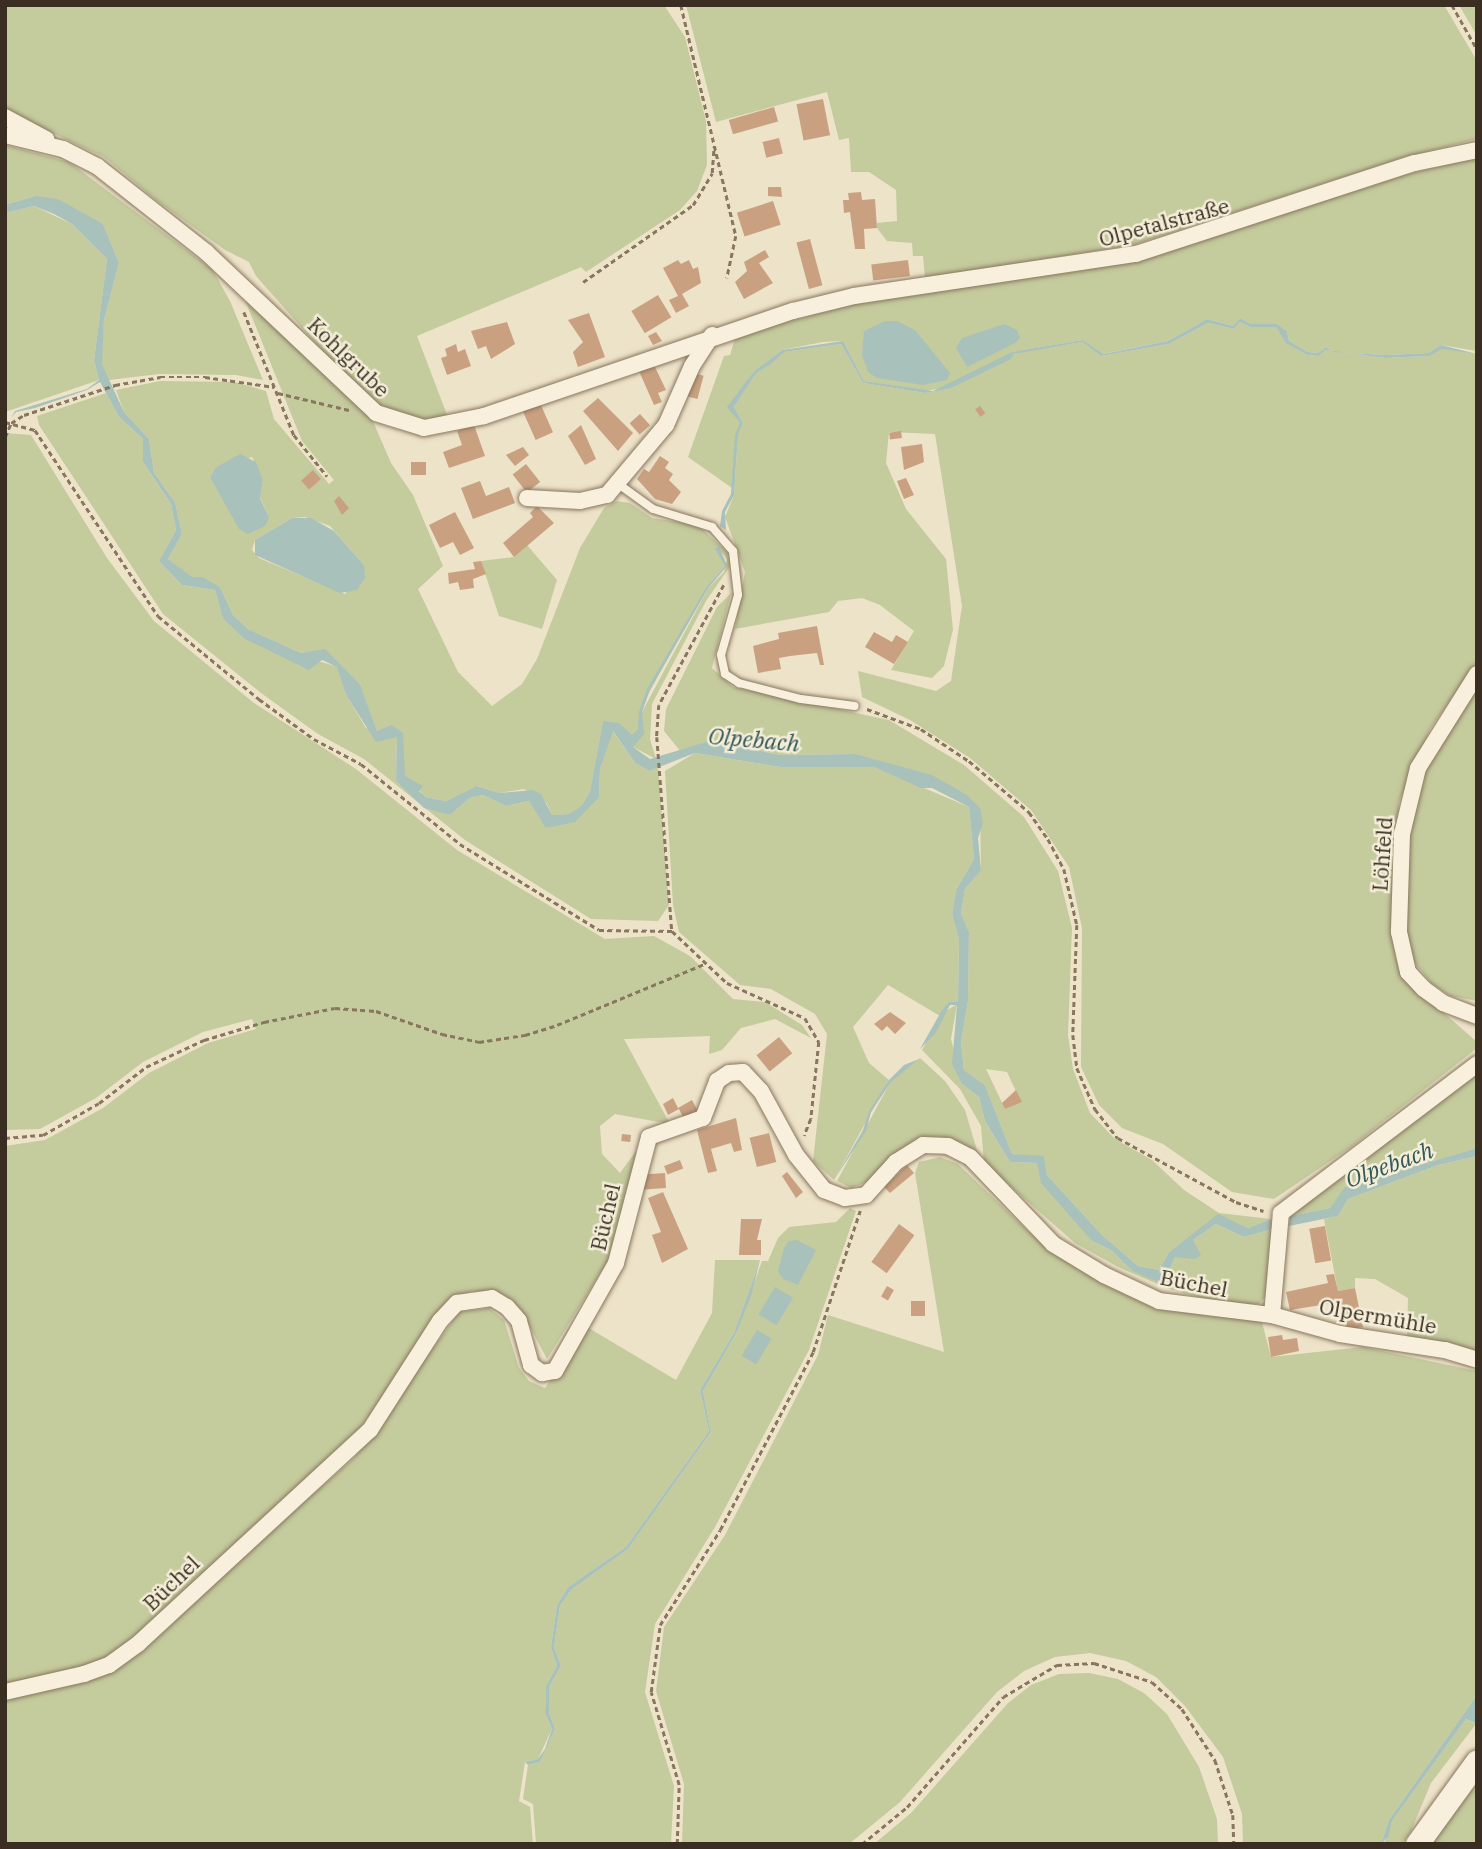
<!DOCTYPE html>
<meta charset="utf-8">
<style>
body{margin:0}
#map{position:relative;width:1482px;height:1849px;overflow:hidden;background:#ede3c9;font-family:"IBM Plex Serif",serif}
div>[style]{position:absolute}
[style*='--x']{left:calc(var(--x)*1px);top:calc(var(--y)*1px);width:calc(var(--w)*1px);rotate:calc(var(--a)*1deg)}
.green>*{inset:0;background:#c4cb9d}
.water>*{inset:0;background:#a9c1bb;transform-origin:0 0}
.building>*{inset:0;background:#c9a181;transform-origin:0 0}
.path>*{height:2.5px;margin-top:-1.25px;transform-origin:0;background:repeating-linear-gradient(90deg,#88765e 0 5px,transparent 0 8.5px)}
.roads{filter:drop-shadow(0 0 2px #88765e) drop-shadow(0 0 2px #88765e)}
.lane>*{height:8px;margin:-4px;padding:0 4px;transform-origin:4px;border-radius:4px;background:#f8f0dc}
.street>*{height:16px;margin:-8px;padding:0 8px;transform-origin:8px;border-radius:8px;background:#f8f0dc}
.secondary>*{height:23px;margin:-11.5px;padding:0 11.5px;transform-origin:11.5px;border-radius:11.5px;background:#f8f0dc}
span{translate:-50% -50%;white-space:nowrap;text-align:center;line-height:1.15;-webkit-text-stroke:5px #f4edd8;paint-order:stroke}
.street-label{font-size:21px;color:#392e21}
.water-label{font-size:23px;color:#315857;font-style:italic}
.frame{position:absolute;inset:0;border:7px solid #392e21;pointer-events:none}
</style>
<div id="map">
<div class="green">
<i style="clip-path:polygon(664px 5px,685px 37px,706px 121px,707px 165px,697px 191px,680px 210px,586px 272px,581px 267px,417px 336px,449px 420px,429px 423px,377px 405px,347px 379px,256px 276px,249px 262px,225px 250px,156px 200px,104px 157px,5px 111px,6px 5px)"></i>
<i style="clip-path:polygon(686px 5px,1444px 5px,1477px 61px,1477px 139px,1402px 158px,1133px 245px,925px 278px,923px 256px,913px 256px,912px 243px,887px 241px,877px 228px,877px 223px,897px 221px,896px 190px,869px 172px,851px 172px,849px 138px,839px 140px,827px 92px,716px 122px)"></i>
<i style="clip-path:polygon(1459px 5px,1477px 5px,1477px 36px)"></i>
<i style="clip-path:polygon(5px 145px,69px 162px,212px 269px,230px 301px,263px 380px,236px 375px,159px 374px,109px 380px,101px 364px,104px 320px,119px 263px,103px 224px,35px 196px,5px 205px)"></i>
<i style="clip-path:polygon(1477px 158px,1477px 351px,1441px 345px,1428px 353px,1386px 355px,1334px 352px,1326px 347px,1318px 353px,1308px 352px,1289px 341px,1287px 331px,1277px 324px,1251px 324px,1240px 318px,1233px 326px,1207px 319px,1168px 341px,1102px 354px,1083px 340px,1013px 352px,949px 387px,925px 391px,864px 381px,843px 341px,823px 342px,782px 350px,754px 371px,728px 407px,740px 423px,732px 488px,688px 457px,724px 356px,730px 355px,736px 335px,856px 304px,1137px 261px,1407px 174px)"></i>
<i style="clip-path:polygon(34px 206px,72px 224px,107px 259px,94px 360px,99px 380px,5px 412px,5px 213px)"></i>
<i style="clip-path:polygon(evenodd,245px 300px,372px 419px,391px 463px,413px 495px,443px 566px,418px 589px,458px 672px,492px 706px,522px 684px,537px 659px,580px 548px,604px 508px,616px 501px,630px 503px,652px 518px,698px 525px,727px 552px,731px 565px,706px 601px,652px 704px,650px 739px,656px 759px,633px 747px,640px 731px,642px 712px,709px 587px,724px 572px,727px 559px,718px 548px,725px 566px,707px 586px,639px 711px,639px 730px,632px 736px,603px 722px,590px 791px,582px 805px,569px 814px,552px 815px,546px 802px,524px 789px,500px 793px,478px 786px,446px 801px,426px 797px,404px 776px,402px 733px,377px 732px,360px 684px,325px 650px,301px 653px,248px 629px,233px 615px,220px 587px,192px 578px,168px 559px,182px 534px,175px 502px,154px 473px,149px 439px,124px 412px,116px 390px,160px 381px,235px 382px,266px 391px,274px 419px,329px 484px,334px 480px,302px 441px,245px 300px,252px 457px,263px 480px,260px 497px,269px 517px,210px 477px,215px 468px,252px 457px,245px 300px,305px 517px,330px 526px,364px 565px,345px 594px,259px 558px,252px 550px,255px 540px,292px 518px,305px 517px)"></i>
<i style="clip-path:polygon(1240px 322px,1250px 327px,1276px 327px,1287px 343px,1307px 355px,1319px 356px,1326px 350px,1385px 358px,1430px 356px,1441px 348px,1477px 354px,1477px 662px,1430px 729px,1399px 802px,1392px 926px,1396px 959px,1404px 978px,1477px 1042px,1477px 1048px,1351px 1147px,1274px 1199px,1232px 1192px,1163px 1144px,1122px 1128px,1099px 1105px,1081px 1067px,1082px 928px,1069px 867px,1031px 810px,970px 758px,910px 720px,862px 697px,858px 671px,936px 691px,951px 681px,962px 606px,935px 434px,889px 432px,886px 463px,906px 509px,946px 559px,953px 630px,944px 666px,932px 678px,891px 670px,914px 631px,880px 605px,862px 598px,838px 601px,829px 612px,735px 629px,745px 572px,725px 517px,734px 495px,738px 435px,743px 423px,734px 407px,756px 372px,783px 352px,841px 344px,863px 383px,925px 393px,949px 389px,1014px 354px,1034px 350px,1082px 342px,1101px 356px,1169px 344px,1208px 323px,1234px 329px)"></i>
<i style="clip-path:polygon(106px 393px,119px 417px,143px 439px,143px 462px,171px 504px,176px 530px,159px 561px,182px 585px,215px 590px,223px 619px,243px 638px,338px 667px,346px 695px,366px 728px,397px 737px,396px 781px,424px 807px,450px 815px,470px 798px,483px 795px,506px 806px,529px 801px,547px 828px,599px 796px,600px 769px,612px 730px,635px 763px,649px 771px,658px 767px,669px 905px,658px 921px,591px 919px,465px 840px,364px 759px,318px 734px,261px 693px,163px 614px,39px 425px,37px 416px)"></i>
<i style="clip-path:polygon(5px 433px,31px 435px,107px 558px,154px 621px,254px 703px,356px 769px,457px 850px,605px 939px,654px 936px,690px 956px,733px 999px,765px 1002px,802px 1025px,811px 1038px,775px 1019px,741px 1028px,722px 1050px,709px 1054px,710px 1036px,624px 1039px,670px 1124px,615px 1114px,600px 1126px,602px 1154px,620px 1173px,637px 1150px,623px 1219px,615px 1249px,547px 1359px,528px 1323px,494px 1294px,472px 1291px,449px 1301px,345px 1450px,232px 1546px,130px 1642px,93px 1665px,5px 1686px,5px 1146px,45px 1140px,103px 1108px,149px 1073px,208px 1043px,256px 1029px,252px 1019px,203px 1032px,143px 1062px,96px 1098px,40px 1129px,5px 1130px)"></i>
<i style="clip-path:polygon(527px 545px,557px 580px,542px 629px,499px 616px,481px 561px,514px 557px)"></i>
<i style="clip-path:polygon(evenodd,731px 593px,712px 668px,733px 687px,889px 720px,964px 765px,1024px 817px,1058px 871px,1072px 928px,1068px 1035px,1073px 1069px,1090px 1113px,1115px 1139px,1152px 1160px,1184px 1190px,1219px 1213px,1271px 1219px,1248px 1228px,1218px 1215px,1169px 1252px,1159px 1270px,1138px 1266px,1101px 1234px,1047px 1175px,1044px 1157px,1012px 1154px,985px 1085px,964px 1070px,961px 1042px,968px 1001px,969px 932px,961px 914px,965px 889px,981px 869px,980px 808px,855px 754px,780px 755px,709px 741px,681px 752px,664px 731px,666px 709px,717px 607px,731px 593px,986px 1069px,1007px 1072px,1021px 1102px,1005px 1109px,986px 1069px)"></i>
<i style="clip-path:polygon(1477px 684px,1477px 1001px,1451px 996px,1433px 985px,1409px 956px,1406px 929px,1409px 837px,1423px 770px)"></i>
<i style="clip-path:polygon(695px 753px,780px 767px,874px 767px,969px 807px,974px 859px,956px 890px,952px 914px,959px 940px,958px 1002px,948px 1003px,940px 1016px,888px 985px,853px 1027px,869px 1063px,889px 1080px,834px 1180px,813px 1161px,827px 1034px,815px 1014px,771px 989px,740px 985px,679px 932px,673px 905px,665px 771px)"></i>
<i style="clip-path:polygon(957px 1004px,951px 1039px,962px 1084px,979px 1097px,985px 1121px,1010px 1162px,1037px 1163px,1092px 1241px,1111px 1250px,1132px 1271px,1163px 1283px,1175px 1257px,1189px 1255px,1193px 1240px,1216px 1224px,1244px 1237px,1273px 1229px,1266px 1296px,1259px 1304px,1222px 1304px,1169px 1289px,1118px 1267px,1075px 1243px,984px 1163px,981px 1126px,960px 1089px,922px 1050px,944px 1012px)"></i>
<i style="clip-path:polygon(920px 1058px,945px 1081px,965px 1110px,979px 1157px,944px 1141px,872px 1180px,851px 1188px,837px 1181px,891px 1081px)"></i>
<i style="clip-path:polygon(1477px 1070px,1477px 1148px,1346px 1187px,1330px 1208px,1290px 1216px)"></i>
<i style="clip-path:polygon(1477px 1156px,1477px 1353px,1407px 1337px,1408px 1298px,1375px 1279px,1355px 1278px,1355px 1288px,1338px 1291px,1324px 1219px,1338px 1216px,1348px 1199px,1438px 1165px)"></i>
<i style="clip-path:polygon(940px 1157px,958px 1164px,1028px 1231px,1077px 1262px,1201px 1313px,1262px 1322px,1271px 1357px,1363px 1347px,1477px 1371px,1477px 1695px,1389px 1820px,1381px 1844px,1243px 1844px,1242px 1814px,1223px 1757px,1185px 1706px,1156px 1677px,1126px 1661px,1090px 1653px,1055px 1657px,1024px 1671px,997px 1692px,900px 1802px,849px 1844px,682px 1844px,684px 1784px,656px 1691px,664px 1627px,725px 1535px,818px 1355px,828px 1315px,944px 1352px,915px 1173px,919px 1162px)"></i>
<i style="clip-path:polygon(850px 1208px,856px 1211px,809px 1350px,715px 1527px,655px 1624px,645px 1692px,674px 1786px,671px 1844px,536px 1844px,533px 1804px,523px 1799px,528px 1765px,540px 1762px,555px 1729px,549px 1712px,549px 1687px,561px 1666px,554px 1647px,560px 1606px,571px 1590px,628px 1549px,711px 1432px,703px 1391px,736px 1334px,762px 1261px,768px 1261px,778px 1238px,789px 1227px,836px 1222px)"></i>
<i style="clip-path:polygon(715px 1260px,760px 1260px,734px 1333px,700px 1390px,709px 1431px,626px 1547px,568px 1587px,557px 1605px,551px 1647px,557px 1666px,546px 1686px,545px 1713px,552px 1729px,538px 1759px,525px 1762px,519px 1801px,530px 1807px,533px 1844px,5px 1844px,5px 1697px,96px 1676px,333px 1477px,354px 1458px,459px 1312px,489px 1308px,504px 1320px,519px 1368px,529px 1381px,545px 1388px,587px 1327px,676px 1380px,712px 1313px)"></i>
<i style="clip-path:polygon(1089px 1673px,1118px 1679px,1144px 1693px,1167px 1714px,1199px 1767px,1217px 1819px,1218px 1844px,874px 1844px,911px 1813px,1008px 1703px,1031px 1685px,1059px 1674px)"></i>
<i style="clip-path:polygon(1466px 1719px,1476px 1724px,1431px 1783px,1411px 1831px,1402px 1844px,1384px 1844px,1392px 1821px)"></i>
<i style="clip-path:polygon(1477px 1784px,1477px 1844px,1430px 1844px,1442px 1828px)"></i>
</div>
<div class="water">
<i style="clip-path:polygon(35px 196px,58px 199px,103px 224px,119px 263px,104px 320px,102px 364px,124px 412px,149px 439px,154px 473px,175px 502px,182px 534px,168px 559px,192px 577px,202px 577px,220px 587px,233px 615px,248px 629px,301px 653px,325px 649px,360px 684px,377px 731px,392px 725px,403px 733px,405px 776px,423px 786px,419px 791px,426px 797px,446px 801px,477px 786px,500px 793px,533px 790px,541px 794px,552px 815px,569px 814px,582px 805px,590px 791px,603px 721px,619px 723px,632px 735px,638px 729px,639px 711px,647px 689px,707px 586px,725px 566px,715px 549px,719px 546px,727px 566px,709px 587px,650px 690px,642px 712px,644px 734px,633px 747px,650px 759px,709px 741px,780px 755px,855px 754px,932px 775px,967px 795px,980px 808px,983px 823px,978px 838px,981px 870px,965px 889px,961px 914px,969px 932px,968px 1001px,961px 1042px,964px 1070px,985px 1085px,1012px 1154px,1044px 1156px,1047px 1175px,1101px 1234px,1138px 1266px,1159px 1270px,1169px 1252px,1218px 1214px,1248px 1228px,1271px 1219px,1273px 1229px,1244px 1237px,1216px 1224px,1193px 1240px,1201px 1255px,1195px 1259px,1175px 1257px,1163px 1284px,1132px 1271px,1111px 1250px,1092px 1241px,1041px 1183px,1037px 1163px,1010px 1162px,985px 1121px,979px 1097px,962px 1084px,952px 1064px,957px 1005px,950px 1005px,935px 1034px,920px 1049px,942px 1010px,949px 1002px,958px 1002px,959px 940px,952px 914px,956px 890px,974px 859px,969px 807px,932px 788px,921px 788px,874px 767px,780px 767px,695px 753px,649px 771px,635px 763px,613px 731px,600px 769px,599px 797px,575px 822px,546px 828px,529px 801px,506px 806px,483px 795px,470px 798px,450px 815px,424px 808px,396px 781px,397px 737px,376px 742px,346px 695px,337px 667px,322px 660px,309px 670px,243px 638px,223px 619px,215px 590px,182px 585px,159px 561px,176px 530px,171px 504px,143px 462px,143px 439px,119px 417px,100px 382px,87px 390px,35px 408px,16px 412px,11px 418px,15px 411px,87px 389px,99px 380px,94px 360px,107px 259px,72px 224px,54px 214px,34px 206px,5px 213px,5px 205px)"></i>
<i style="clip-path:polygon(1240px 318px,1251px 324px,1277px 324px,1287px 331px,1289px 341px,1308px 352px,1318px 353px,1326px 347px,1334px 352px,1386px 355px,1428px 353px,1441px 345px,1477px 354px,1441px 349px,1430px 356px,1385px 358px,1326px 350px,1319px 356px,1307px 355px,1286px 343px,1276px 327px,1250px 327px,1240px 322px,1234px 329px,1208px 323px,1169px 344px,1101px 356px,1082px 342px,1014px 354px,1011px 359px,949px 389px,925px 393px,863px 383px,841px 344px,784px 352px,772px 363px,756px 373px,734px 407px,743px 423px,738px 435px,734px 495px,725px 512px,726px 530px,720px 526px,722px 511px,731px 494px,735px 435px,740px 423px,727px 407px,754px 371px,782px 350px,843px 341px,864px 381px,933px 391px,1012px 352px,1083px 340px,1103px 354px,1168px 341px,1207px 319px,1233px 326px)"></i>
<i style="clip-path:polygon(885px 321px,897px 321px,915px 330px,950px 373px,947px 380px,923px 385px,877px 378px,868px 372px,862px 355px,864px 331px)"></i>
<i style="clip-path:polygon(1004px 324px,1017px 330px,1020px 338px,1015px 343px,967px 367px,956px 348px,962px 338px)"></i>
<i style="clip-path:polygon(240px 454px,256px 462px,263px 480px,260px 498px,269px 517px,265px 526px,248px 534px,239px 529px,210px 477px,215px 468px)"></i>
<i style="clip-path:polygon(292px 518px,311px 518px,334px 531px,364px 565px,365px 578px,357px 590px,340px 593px,255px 555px,255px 540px)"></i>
<i style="clip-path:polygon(919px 1059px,891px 1082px,871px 1112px,866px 1131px,834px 1180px,863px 1130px,869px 1111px,889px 1080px,904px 1065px)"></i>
<i style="clip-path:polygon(1477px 1148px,1477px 1156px,1438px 1165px,1348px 1199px,1338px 1216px,1289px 1226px,1290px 1216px,1330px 1208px,1345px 1187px)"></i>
<i style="clip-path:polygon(797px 1240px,816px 1250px,798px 1285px,783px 1279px,778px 1271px,784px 1248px,789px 1241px)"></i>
<i style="clip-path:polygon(760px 1260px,751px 1296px,736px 1334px,703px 1391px,711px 1432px,628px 1549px,571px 1590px,560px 1606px,554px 1647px,561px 1666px,549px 1687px,549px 1712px,555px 1729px,540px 1762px,528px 1765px,525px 1762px,538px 1759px,545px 1749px,552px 1729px,545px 1713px,546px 1686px,557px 1666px,551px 1647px,557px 1605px,568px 1587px,626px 1547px,709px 1431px,700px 1390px,734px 1333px)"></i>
<i style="left:775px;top:1287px;width:21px;height:32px;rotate:31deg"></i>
<i style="left:757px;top:1330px;width:17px;height:30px;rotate:31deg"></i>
<i style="clip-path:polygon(1477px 1695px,1477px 1724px,1466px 1719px,1392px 1821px,1388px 1837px,1381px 1844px,1389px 1820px)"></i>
</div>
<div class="building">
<i style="left:823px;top:99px;width:37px;height:27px;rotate:79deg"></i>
<i style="left:774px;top:107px;width:15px;height:47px;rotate:74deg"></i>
<i style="left:779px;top:138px;width:16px;height:17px;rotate:76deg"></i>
<i style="clip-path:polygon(768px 187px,781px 187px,782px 197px,768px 196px)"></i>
<i style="clip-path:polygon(861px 192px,862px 200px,875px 199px,877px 228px,864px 229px,865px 249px,855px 249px,850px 212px,844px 213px,843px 200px,849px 200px,848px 193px)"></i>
<i style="left:773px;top:201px;width:25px;height:38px;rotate:72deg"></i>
<i style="left:810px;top:239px;width:48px;height:14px;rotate:75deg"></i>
<i style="clip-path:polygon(765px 250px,769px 257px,759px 263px,773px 283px,744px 299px,735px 282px,747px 271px,744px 262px)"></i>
<i style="clip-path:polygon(678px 260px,681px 264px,689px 260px,693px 269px,698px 267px,701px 283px,682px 294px,689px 306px,676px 313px,669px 300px,678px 296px,663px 268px)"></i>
<i style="left:908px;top:260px;width:16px;height:37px;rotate:83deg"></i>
<i style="left:658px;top:295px;width:26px;height:31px;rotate:59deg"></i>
<i style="clip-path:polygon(589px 313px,605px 357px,578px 367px,573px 352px,583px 342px,568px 320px)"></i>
<i style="clip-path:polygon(507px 322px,515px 344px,491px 359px,486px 346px,478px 349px,471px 331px)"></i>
<i style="clip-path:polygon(656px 332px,662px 341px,653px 345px,648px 336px)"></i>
<i style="clip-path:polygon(456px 344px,458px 352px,465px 349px,471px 366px,447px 375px,441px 358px,447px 356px,445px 349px)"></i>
<i style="clip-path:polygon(654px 365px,666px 390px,658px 393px,662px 402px,654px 405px,639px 371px)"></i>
<i style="left:693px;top:373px;width:11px;height:24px;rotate:15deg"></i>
<i style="clip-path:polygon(598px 398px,633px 433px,618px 451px,583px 411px)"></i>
<i style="left:540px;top:403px;width:32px;height:19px;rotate:66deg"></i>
<i style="left:980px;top:406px;width:9px;height:6px;rotate:54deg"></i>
<i style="left:640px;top:414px;width:15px;height:14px;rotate:48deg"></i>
<i style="clip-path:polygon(474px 425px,485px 456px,449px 468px,443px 452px,462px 445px,457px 431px)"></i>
<i style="clip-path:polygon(581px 425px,596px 459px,585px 465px,568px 436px)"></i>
<i style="left:901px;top:431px;width:7px;height:12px;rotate:82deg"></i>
<i style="clip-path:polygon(922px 444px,924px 462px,904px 470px,901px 447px)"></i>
<i style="clip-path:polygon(523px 447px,529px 455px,515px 466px,506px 455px)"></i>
<i style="clip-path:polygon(660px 456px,669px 462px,665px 468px,673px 474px,669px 480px,681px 492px,672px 504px,655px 499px,637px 479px,644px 469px,649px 472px)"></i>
<i style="left:411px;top:462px;width:15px;height:13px"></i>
<i style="left:526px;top:464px;width:23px;height:17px;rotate:52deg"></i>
<i style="left:313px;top:470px;width:12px;height:16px;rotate:48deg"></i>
<i style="clip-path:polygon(906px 478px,914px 495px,904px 499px,897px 481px)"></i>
<i style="clip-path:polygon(480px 481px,486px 496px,509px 487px,515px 503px,473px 519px,461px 488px)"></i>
<i style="clip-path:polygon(339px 496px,349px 508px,342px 515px,334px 501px)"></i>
<i style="clip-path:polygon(537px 506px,554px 523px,514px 557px,503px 543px,533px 517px,530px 513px)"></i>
<i style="clip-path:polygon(455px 512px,474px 548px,460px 555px,453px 542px,440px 548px,429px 525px)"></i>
<i style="clip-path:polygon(481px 561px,486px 574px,473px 579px,474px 588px,460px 590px,458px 582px,449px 584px,448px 573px,475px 569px,473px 562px)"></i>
<i style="clip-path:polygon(817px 626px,824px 665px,820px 665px,817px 653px,790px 656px,779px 658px,781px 669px,758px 673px,753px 646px,779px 639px,778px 633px)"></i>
<i style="clip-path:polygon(874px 632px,892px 642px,896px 635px,908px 642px,894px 664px,865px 647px)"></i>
<i style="clip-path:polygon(890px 1012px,906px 1023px,895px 1034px,887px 1026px,882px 1031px,874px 1024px)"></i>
<i style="left:779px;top:1037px;width:21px;height:29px;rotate:51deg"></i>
<i style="clip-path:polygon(1016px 1090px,1022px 1102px,1005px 1109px,1002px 1103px)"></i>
<i style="clip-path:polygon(673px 1098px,678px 1108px,692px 1100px,699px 1113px,685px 1121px,679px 1109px,668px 1115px,663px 1104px)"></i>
<i style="clip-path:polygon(736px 1118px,742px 1150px,734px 1152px,731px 1143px,711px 1149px,717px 1171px,708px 1173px,697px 1130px)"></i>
<i style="left:769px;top:1133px;width:30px;height:20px;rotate:76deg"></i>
<i style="left:622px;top:1134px;width:9px;height:7px;rotate:6deg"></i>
<i style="left:680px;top:1160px;width:9px;height:17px;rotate:69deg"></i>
<i style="clip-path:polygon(907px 1165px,914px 1173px,890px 1193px,884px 1187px)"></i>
<i style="clip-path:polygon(787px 1172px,803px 1192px,796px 1198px,782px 1176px)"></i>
<i style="left:665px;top:1173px;width:15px;height:22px;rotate:86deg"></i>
<i style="clip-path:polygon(663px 1192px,688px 1249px,662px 1263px,652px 1235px,661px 1232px,648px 1198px)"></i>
<i style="clip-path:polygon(741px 1219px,762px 1219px,757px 1240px,761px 1240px,761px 1255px,739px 1255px)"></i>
<i style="left:899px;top:1224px;width:19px;height:47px;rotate:36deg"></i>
<i style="left:1325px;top:1226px;width:35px;height:16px;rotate:80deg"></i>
<i style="clip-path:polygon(1334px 1274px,1338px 1291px,1355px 1288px,1363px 1327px,1346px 1330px,1340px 1302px,1290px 1310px,1286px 1292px,1328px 1283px,1326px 1275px)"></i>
<i style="left:887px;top:1286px;width:8px;height:12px;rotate:30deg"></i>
<i style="left:911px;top:1301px;width:14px;height:15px"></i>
<i style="clip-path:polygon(1282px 1335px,1283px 1340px,1297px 1338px,1299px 1351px,1271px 1357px,1268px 1337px)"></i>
</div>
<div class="path">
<i style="--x:681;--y:5;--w:237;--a:76.6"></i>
<i style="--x:736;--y:236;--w:43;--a:102.1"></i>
<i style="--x:1452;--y:5;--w:51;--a:60.4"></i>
<i style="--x:583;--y:282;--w:134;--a:-35"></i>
<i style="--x:693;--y:205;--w:37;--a:-59"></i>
<i style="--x:712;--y:173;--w:26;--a:-86"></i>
<i style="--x:244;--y:312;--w:133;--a:67.9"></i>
<i style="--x:294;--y:435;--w:53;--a:51.2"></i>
<i style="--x:278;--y:393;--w:73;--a:13.5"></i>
<i style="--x:5;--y:422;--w:31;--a:15"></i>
<i style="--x:35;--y:430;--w:223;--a:56.5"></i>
<i style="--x:158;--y:616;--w:131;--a:39.4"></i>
<i style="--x:259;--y:699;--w:68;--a:36"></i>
<i style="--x:314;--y:739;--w:53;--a:28"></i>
<i style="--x:361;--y:764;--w:127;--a:38.9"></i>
<i style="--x:460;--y:844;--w:163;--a:31.7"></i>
<i style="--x:599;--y:930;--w:73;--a:0.8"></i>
<i style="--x:5;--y:437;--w:15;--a:-67"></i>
<i style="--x:11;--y:423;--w:15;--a:-32"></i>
<i style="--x:24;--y:415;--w:96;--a:-18.2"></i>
<i style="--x:115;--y:385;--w:46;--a:-10.1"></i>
<i style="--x:160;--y:377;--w:45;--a:0"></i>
<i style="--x:205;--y:377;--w:70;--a:8.2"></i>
<i style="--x:724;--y:585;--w:136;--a:118.4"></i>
<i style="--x:659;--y:705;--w:32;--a:94"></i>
<i style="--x:657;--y:737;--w:195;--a:85.6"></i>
<i style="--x:672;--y:931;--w:76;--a:43.4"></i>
<i style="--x:727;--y:983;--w:85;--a:24.2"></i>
<i style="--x:805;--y:1018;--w:28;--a:60"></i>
<i style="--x:819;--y:1042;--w:77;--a:95.9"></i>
<i style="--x:811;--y:1119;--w:18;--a:112"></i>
<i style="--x:867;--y:709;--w:58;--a:20.3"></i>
<i style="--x:921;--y:729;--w:58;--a:33.7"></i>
<i style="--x:969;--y:761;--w:79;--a:40.4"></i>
<i style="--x:1029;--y:812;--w:33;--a:55"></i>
<i style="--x:1048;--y:839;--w:34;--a:62"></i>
<i style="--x:1064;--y:869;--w:57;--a:76.9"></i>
<i style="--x:1077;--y:925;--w:110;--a:92.1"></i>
<i style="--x:1073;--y:1035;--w:33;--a:83"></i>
<i style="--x:1077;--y:1068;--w:45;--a:66.3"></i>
<i style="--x:1095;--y:1109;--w:37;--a:52"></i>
<i style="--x:1118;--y:1138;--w:134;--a:28.5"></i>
<i style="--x:1236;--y:1202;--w:29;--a:18"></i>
<i style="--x:5;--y:1138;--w:38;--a:-5"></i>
<i style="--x:43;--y:1135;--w:64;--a:-29.7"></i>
<i style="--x:99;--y:1103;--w:59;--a:-37.5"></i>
<i style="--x:146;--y:1067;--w:64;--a:-25"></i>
<i style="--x:204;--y:1040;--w:63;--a:-16.7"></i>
<i style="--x:264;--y:1022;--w:72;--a:-11.2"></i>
<i style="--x:335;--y:1008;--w:41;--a:4.2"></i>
<i style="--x:376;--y:1011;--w:70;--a:19.2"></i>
<i style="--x:442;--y:1034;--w:38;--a:12"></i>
<i style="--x:479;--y:1042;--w:47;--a:-8.7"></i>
<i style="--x:525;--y:1035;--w:34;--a:-17"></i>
<i style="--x:557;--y:1025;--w:159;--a:-22.5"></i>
<i style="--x:677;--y:1844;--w:59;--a:-88.1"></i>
<i style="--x:679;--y:1785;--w:97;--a:-106.8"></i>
<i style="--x:651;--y:1692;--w:68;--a:-82.3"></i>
<i style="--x:660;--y:1625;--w:112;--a:-57.7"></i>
<i style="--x:720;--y:1530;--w:201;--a:-62.4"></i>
<i style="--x:813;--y:1352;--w:149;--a:-71.6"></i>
<i style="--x:862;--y:1844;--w:58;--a:-39.4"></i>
<i style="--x:907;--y:1807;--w:146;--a:-48.9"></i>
<i style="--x:1003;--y:1697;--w:63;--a:-30.7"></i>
<i style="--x:1057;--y:1665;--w:37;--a:-3"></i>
<i style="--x:1094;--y:1663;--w:61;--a:18.1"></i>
<i style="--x:1152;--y:1682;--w:40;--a:42"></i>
<i style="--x:1182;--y:1709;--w:61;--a:57.1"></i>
<i style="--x:1215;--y:1760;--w:58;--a:71.9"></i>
<i style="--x:1233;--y:1815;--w:29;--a:88"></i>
</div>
<div class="roads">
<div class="lane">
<i style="--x:617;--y:483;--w:44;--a:35.8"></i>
<i style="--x:653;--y:509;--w:62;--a:17"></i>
<i style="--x:712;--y:527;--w:32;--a:49"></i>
<i style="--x:733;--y:551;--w:44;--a:83.5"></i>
<i style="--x:738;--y:595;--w:62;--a:105.8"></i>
<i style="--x:721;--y:655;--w:19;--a:78"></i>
<i style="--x:725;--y:674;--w:17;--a:33"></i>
<i style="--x:739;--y:683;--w:64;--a:14.5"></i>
<i style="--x:801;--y:699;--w:54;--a:7.4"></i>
</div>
<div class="street">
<i style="--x:5;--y:117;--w:47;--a:28.2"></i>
<i style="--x:5;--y:135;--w:60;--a:13.6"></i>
<i style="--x:63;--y:149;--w:39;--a:27"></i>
<i style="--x:98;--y:167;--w:137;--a:38.2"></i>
<i style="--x:206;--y:252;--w:234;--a:43.4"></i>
<i style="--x:376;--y:413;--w:50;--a:17.4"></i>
<i style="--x:424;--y:428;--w:61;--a:-11.3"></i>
<i style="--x:484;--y:416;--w:326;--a:-18.8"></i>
<i style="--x:793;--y:311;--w:63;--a:-13.8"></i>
<i style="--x:854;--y:296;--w:285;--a:-8.5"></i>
<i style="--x:1136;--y:254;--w:293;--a:-18.1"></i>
<i style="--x:1415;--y:163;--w:63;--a:-11.8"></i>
<i style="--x:527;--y:498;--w:53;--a:3.2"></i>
<i style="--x:580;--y:501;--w:28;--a:-13"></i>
<i style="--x:607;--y:495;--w:92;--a:-49.9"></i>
<i style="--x:666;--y:425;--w:64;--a:-66.2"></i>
<i style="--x:692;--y:366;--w:37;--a:-57"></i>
<i style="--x:1477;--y:674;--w:111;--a:122.1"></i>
<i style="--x:1418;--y:768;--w:68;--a:103.6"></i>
<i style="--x:1402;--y:834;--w:98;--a:91.8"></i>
<i style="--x:1399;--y:932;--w:41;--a:77.3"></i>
<i style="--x:1408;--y:972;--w:23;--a:47"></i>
<i style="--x:1424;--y:989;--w:24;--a:36"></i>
<i style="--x:1443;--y:1003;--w:36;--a:21"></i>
<i style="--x:1272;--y:1315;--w:102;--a:-85"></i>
<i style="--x:1281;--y:1213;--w:246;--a:-37.2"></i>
<i style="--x:5;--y:1692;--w:81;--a:-12.8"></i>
<i style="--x:84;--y:1674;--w:27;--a:-20"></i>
<i style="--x:109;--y:1665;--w:37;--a:-36"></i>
<i style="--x:139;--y:1643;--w:314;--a:-42.7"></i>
<i style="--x:370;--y:1430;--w:130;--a:-57.3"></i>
<i style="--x:440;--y:1321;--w:25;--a:-47"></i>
<i style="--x:457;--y:1303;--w:35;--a:-8"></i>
<i style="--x:492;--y:1298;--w:17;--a:31"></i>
<i style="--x:507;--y:1307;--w:18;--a:49"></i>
<i style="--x:519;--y:1321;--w:46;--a:74.7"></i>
<i style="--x:531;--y:1365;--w:14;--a:36"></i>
<i style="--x:542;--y:1373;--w:13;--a:-9"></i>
<i style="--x:555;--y:1371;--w:124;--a:-60.5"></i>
<i style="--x:616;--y:1263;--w:130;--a:-75.3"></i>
<i style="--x:649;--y:1137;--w:57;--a:-19.4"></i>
<i style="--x:703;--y:1118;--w:40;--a:-69"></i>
<i style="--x:717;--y:1081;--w:14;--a:-34"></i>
<i style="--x:729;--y:1073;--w:14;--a:-4"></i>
<i style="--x:743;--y:1072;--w:26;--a:47"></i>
<i style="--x:761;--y:1091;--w:73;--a:61.3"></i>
<i style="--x:796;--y:1155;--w:45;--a:51.3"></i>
<i style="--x:824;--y:1190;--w:22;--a:21"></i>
<i style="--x:845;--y:1198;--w:21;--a:-8"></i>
<i style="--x:866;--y:1195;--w:45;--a:-47.7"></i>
<i style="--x:896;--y:1162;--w:32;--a:-32"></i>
<i style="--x:923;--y:1145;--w:25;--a:2"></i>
<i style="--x:948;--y:1146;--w:25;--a:27"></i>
<i style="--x:970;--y:1157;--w:120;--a:46.3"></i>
<i style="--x:1053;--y:1244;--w:60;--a:31.3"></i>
<i style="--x:1104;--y:1275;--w:61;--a:25.3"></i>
<i style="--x:1159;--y:1301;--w:114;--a:7.1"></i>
<i style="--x:1272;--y:1315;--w:71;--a:15.6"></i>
<i style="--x:1340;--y:1334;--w:106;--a:8.7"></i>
<i style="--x:1445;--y:1350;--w:34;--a:17"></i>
</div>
<div class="secondary">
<i style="--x:1417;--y:1844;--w:102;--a:-54.1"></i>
</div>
</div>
<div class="street-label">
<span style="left:1164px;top:222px;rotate:-15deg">Olpetalstraße</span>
<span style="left:349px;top:357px;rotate:44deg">Kohlgrube</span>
<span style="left:1382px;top:854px;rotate:-86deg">Löhfeld</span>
<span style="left:605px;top:1217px;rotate:-77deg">Büchel</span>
<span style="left:1194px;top:1283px;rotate:11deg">Büchel</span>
<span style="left:1378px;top:1316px;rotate:10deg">Olpermühle</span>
<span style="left:171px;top:1583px;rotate:-44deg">Büchel</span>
</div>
<div class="water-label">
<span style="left:754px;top:739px;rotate:5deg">Olpebach</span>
<span style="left:1389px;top:1164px;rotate:-20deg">Olpebach</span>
</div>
<div class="frame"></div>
</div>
